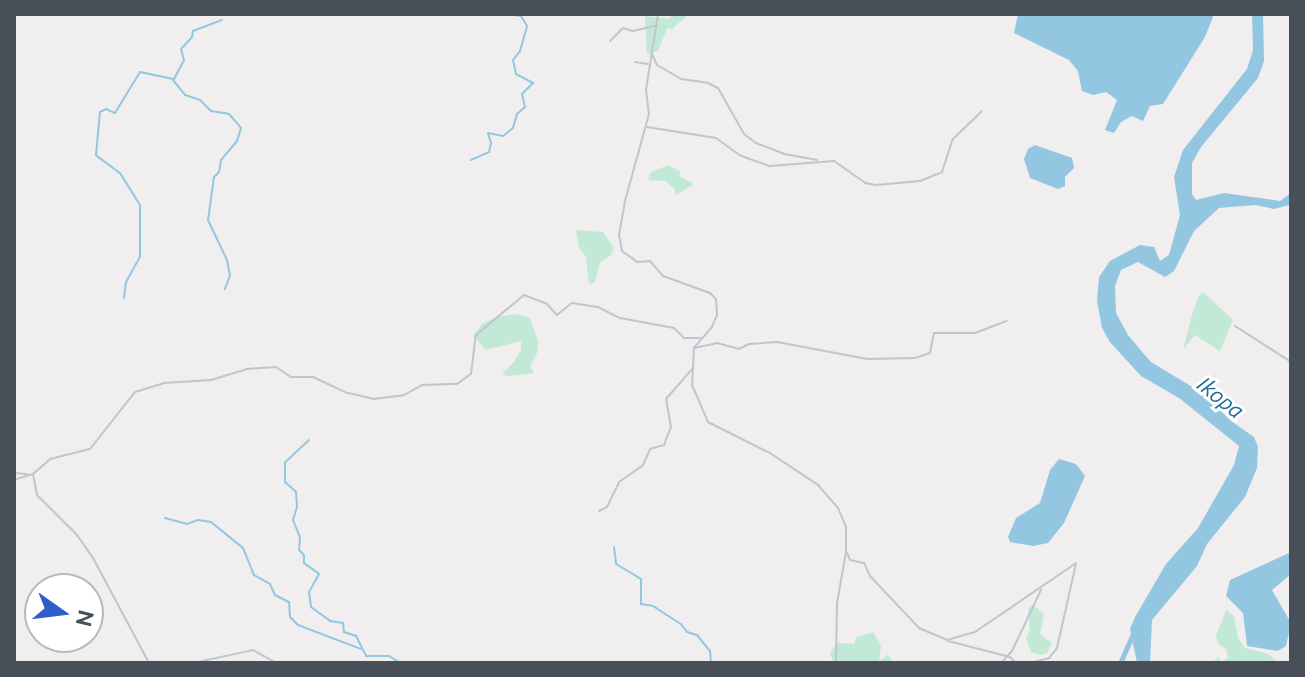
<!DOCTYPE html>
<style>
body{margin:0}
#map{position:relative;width:1305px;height:677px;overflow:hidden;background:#f0eeee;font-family:Ubuntu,sans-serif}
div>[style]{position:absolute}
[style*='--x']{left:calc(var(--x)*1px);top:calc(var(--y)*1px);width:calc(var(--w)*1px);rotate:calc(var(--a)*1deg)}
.green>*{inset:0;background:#c1e9d6}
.water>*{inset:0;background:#93c7e1}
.stream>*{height:2px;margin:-1px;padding:0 1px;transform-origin:1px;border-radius:1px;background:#93c7e1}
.river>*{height:5px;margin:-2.5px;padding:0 2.5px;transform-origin:2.5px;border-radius:2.5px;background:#93c7e1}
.street>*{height:2px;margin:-1px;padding:0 1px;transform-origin:1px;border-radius:1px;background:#c0c6ce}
span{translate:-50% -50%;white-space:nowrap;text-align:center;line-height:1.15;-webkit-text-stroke:6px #fff;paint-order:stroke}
.water-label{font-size:22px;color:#1d6e97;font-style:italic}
.frame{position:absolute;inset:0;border:16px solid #484f59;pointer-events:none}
.north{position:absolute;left:24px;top:573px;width:80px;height:80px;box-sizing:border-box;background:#fff;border:2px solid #b6b9bd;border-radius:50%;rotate:104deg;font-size:22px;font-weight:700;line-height:32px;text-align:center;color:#484f59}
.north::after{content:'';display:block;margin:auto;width:28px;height:36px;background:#2e5eca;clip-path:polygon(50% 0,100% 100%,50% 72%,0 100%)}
</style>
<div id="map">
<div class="green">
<i style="clip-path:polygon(675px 14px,689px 14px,672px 29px,667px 28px,658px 51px,647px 54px,645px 16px,668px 19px)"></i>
<i style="clip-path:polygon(668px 165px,681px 172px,679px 176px,694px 184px,676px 195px,674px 188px,665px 181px,648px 180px,650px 173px)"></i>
<i style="clip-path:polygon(576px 230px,603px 232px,614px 248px,611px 255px,600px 262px,595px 282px,589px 284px,586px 257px,579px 247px)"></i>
<i style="clip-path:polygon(1203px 292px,1233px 320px,1220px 351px,1195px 335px,1183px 350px,1192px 315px,1199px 295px)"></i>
<i style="clip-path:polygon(516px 314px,530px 318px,538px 341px,537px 353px,530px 366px,534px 373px,509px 376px,502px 374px,514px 362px,521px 350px,521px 341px,485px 350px,474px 335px,482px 324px,497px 317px)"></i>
<i style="clip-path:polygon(1033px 605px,1044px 614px,1040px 634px,1052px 643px,1047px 653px,1040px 655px,1031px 652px,1026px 638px,1030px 630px,1028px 609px)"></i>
<i style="clip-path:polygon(1226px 610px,1234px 616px,1238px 638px,1245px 648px,1266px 653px,1279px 663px,1212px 663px,1218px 657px,1221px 662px,1228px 658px,1227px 650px,1218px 643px,1216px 636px)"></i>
<i style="clip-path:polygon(873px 632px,881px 646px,879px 661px,888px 655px,894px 663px,834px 663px,830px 653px,837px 643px,854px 644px,857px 637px)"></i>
</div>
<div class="water">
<i style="clip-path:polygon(1018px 14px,1210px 14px,1213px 17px,1205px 37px,1163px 104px,1150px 106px,1143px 121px,1132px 116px,1121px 122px,1114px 133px,1105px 130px,1117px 100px,1106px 92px,1093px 95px,1082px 91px,1078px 71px,1069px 60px,1014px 33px)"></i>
<i style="clip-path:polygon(1252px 14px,1263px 14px,1264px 61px,1258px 78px,1201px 147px,1192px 163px,1192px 194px,1196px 200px,1224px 193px,1280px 201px,1291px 193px,1289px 205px,1274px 209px,1255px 205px,1219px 208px,1194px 231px,1174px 271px,1165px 277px,1138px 262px,1121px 270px,1115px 286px,1116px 313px,1128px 335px,1143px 353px,1151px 362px,1204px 394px,1231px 421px,1254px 437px,1258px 447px,1257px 468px,1245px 497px,1207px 544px,1197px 566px,1152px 620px,1150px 663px,1137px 663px,1130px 629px,1135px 617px,1166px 564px,1198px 528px,1234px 465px,1239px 446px,1179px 398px,1141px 376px,1110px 342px,1102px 328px,1097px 301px,1099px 277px,1110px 261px,1140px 245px,1154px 247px,1160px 261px,1169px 255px,1180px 215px,1174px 177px,1183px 150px,1247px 69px,1253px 50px)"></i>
<i style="clip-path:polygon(1035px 145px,1072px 158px,1074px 168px,1065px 177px,1065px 186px,1058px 189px,1030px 178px,1024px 159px,1028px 149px)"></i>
<i style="clip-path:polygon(1059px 459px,1076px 464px,1085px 476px,1064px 523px,1048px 543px,1033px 546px,1010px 542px,1008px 537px,1016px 518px,1040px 503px,1050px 470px)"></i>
<i style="clip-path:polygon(1291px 552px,1291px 574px,1272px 590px,1291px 623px,1286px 646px,1278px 651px,1247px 646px,1243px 613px,1226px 596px,1230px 580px)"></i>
</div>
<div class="stream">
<i style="--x:173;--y:80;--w:19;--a:51"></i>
<i style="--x:185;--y:95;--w:16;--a:18"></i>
<i style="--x:200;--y:100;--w:16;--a:45"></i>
<i style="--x:211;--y:111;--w:18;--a:9"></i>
<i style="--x:229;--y:114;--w:18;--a:49"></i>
<i style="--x:241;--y:128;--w:14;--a:107"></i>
<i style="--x:237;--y:141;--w:25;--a:130"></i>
<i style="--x:221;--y:160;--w:12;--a:99"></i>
<i style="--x:219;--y:172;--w:7;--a:135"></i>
<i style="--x:214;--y:177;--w:43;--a:97.9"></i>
<i style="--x:208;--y:220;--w:44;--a:64.6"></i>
<i style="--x:227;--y:260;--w:15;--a:79"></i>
<i style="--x:230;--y:275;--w:15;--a:110"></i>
<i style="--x:471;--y:160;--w:20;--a:-24"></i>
<i style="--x:489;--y:152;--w:9;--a:-77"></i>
<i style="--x:491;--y:143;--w:10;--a:-107"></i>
<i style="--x:488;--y:133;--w:15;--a:11"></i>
<i style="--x:503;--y:136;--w:13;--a:-39"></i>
<i style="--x:513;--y:128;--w:15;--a:-74"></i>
<i style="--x:517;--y:114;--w:11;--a:-41"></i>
<i style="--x:525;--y:107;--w:13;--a:-103"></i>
<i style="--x:522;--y:94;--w:16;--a:-45"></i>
<i style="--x:533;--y:83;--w:19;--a:-152"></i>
<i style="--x:516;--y:74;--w:14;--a:-102"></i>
<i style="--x:513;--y:60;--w:11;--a:-52"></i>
<i style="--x:520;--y:51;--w:26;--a:-74"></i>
<i style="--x:527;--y:26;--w:12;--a:-121"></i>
<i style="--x:521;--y:16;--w:14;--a:-172"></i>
<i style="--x:124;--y:298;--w:16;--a:-83"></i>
<i style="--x:126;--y:282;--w:29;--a:-61"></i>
<i style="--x:140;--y:257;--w:52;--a:-90"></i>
<i style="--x:140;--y:205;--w:36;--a:-122"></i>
<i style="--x:121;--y:174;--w:31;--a:-143"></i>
<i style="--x:96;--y:155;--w:43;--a:-84.7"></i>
<i style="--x:100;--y:112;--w:7;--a:-27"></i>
<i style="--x:106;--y:109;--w:10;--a:24"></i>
<i style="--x:115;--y:113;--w:48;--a:-58.6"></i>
<i style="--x:140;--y:72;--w:35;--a:12"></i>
<i style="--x:174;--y:79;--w:21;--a:-62"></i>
<i style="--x:184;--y:60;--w:11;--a:-105"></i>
<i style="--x:181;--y:49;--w:16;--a:-47"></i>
<i style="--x:192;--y:37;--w:6;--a:-81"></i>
<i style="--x:193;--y:31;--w:31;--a:-21"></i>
<i style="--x:309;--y:440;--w:33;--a:137"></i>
<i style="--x:285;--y:462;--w:20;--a:90"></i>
<i style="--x:285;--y:482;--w:15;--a:42"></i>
<i style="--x:296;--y:492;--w:15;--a:86"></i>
<i style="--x:297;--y:507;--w:14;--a:107"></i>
<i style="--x:293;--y:520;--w:18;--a:68"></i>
<i style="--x:300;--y:537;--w:13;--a:94"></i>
<i style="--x:299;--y:550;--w:7;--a:45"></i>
<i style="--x:304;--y:555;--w:8;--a:90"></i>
<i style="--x:304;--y:563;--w:19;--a:36"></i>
<i style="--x:319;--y:574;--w:21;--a:119"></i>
<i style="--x:309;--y:592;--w:15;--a:82"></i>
<i style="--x:311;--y:607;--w:24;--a:36"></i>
<i style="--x:330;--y:621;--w:13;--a:9"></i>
<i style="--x:343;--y:623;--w:9;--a:84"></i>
<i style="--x:344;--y:632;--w:13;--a:18"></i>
<i style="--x:356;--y:636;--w:22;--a:63"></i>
<i style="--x:366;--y:656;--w:23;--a:0"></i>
<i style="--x:389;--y:656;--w:13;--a:32"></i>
<i style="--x:165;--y:518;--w:23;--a:15"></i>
<i style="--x:187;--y:524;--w:12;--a:-20"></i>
<i style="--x:198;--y:520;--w:13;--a:9"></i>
<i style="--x:211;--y:522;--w:41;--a:39.1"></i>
<i style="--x:243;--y:548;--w:29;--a:68"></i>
<i style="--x:254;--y:575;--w:18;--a:29"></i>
<i style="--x:270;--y:584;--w:12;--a:66"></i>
<i style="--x:275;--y:595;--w:16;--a:27"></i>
<i style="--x:289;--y:602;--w:15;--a:86"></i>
<i style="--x:290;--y:617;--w:11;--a:45"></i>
<i style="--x:298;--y:625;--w:67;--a:20.9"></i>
<i style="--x:614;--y:547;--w:17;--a:83"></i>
<i style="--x:616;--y:564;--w:29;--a:31"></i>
<i style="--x:641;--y:579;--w:25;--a:90"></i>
<i style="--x:641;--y:604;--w:12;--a:9"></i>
<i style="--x:653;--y:606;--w:33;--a:33"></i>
<i style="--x:681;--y:624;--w:10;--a:53"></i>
<i style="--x:687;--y:632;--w:10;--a:17"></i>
<i style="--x:697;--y:635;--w:21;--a:51"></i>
<i style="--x:710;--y:651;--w:12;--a:85"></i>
<i style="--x:410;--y:663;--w:3;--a:0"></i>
</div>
<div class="river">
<i style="--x:1120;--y:663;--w:35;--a:-66"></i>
</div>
<div class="street">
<i style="--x:658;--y:14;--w:77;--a:99"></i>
<i style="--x:646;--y:90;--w:24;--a:83"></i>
<i style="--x:649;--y:114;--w:90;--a:105.4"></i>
<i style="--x:625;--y:201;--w:35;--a:100"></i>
<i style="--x:619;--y:235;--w:16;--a:79"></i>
<i style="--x:622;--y:251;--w:19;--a:36"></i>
<i style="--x:637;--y:262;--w:13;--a:-4"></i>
<i style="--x:650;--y:261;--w:20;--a:49"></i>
<i style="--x:663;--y:276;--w:50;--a:19.9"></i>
<i style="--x:710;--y:293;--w:8;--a:45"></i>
<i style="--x:716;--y:299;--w:16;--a:86"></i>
<i style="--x:717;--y:315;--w:13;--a:113"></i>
<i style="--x:712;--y:327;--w:28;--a:131"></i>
<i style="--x:694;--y:348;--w:37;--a:93"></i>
<i style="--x:692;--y:385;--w:40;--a:66.6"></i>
<i style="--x:708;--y:422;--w:69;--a:26.6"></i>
<i style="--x:770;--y:453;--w:58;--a:33.7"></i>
<i style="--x:818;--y:485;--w:30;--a:49"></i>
<i style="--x:838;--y:508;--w:21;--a:67"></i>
<i style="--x:846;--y:527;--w:25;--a:90"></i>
<i style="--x:846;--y:552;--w:52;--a:100"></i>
<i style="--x:837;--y:603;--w:60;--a:91"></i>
<i style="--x:610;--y:41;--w:18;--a:-45"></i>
<i style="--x:623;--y:28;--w:10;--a:17"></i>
<i style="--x:633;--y:31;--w:22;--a:-13"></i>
<i style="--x:652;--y:54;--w:12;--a:66"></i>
<i style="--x:657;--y:65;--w:28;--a:30"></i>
<i style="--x:681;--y:79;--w:27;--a:8"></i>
<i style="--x:708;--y:83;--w:11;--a:27"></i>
<i style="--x:718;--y:88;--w:53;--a:60.5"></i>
<i style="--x:744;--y:134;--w:15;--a:37"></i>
<i style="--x:756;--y:143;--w:30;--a:21"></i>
<i style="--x:784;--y:154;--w:34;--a:10"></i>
<i style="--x:635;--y:62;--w:13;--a:9"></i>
<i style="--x:647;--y:127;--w:70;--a:9.1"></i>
<i style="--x:716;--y:138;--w:29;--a:36"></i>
<i style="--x:739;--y:155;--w:33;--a:20"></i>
<i style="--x:770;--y:166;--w:64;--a:-4.5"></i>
<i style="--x:834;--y:161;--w:38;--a:35"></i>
<i style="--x:865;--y:183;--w:11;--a:10"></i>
<i style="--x:876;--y:185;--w:44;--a:-5.2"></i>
<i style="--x:920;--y:181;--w:24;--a:-22"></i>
<i style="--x:942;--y:172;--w:35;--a:-72"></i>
<i style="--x:953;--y:139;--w:40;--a:-44"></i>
<i style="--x:1235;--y:326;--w:67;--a:32.7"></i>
<i style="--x:694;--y:348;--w:24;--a:-12"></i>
<i style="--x:717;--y:343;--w:23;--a:15"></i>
<i style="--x:739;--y:349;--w:11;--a:-27"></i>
<i style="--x:749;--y:344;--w:28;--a:-4"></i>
<i style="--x:777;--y:342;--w:92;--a:10.7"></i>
<i style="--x:867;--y:359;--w:48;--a:-1.2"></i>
<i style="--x:915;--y:358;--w:16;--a:-18"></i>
<i style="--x:930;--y:353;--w:20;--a:-79"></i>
<i style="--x:934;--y:333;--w:41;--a:0"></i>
<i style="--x:975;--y:333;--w:34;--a:-21"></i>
<i style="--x:14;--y:473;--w:13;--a:4"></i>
<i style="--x:33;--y:474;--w:21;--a:79"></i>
<i style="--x:37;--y:495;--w:57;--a:45"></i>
<i style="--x:77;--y:535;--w:28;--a:55"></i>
<i style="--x:93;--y:558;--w:119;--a:61.9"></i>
<i style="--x:14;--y:480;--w:20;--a:-18"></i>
<i style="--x:33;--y:474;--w:23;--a:-41"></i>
<i style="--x:50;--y:459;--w:41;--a:-14"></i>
<i style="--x:90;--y:449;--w:73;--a:-51.7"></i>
<i style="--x:135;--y:392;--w:30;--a:-17"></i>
<i style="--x:164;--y:383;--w:47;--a:-3.7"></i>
<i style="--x:211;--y:380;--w:37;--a:-17"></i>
<i style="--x:246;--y:369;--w:30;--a:-4"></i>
<i style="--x:276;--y:367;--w:18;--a:34"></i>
<i style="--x:291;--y:377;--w:22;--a:0"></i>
<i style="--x:313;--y:377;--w:38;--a:25"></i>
<i style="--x:348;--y:393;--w:26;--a:13"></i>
<i style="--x:373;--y:399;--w:31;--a:-7"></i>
<i style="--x:404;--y:395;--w:21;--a:-29"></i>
<i style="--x:422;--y:385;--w:35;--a:-2"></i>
<i style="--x:457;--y:384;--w:17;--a:-36"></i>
<i style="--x:471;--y:374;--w:39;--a:-83"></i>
<i style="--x:476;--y:335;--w:62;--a:-39.8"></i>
<i style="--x:524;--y:295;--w:25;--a:21"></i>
<i style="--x:547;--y:304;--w:15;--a:48"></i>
<i style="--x:557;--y:315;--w:19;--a:-39"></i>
<i style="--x:572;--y:303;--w:26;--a:9"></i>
<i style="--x:598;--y:307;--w:25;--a:27"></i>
<i style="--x:620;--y:318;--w:55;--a:10.5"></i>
<i style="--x:674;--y:328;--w:14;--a:45"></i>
<i style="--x:684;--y:338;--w:16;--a:0"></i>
<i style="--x:599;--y:511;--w:9;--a:-27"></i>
<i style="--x:607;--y:507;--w:28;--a:-64"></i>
<i style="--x:619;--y:482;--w:29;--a:-35"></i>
<i style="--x:643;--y:465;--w:17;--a:-66"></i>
<i style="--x:650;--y:449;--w:15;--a:-16"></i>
<i style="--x:664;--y:445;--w:19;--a:-69"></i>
<i style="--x:671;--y:427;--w:28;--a:-100"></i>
<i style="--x:666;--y:399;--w:40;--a:-49"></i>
<i style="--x:847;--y:553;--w:8;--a:67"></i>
<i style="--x:850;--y:560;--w:14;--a:12"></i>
<i style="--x:864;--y:563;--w:14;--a:65"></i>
<i style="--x:870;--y:576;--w:71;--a:46.7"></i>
<i style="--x:919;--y:628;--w:30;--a:23"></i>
<i style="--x:947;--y:640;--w:29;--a:-16"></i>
<i style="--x:975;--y:632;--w:122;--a:-34.3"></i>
<i style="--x:948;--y:641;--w:64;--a:14.5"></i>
<i style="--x:1010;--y:657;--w:8;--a:45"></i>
<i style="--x:193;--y:663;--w:61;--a:-12.2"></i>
<i style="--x:253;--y:650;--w:26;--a:29"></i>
<i style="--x:1001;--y:663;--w:16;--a:-47"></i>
<i style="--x:1012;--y:651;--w:68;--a:-64.6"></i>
<i style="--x:1029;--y:663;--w:21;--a:-14"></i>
<i style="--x:1049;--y:658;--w:13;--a:-51"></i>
<i style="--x:1057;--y:648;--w:86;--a:-77.3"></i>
</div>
<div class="water-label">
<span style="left:1221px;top:397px;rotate:39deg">Ikopa</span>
</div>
<div class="frame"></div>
<div class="north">N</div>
</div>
